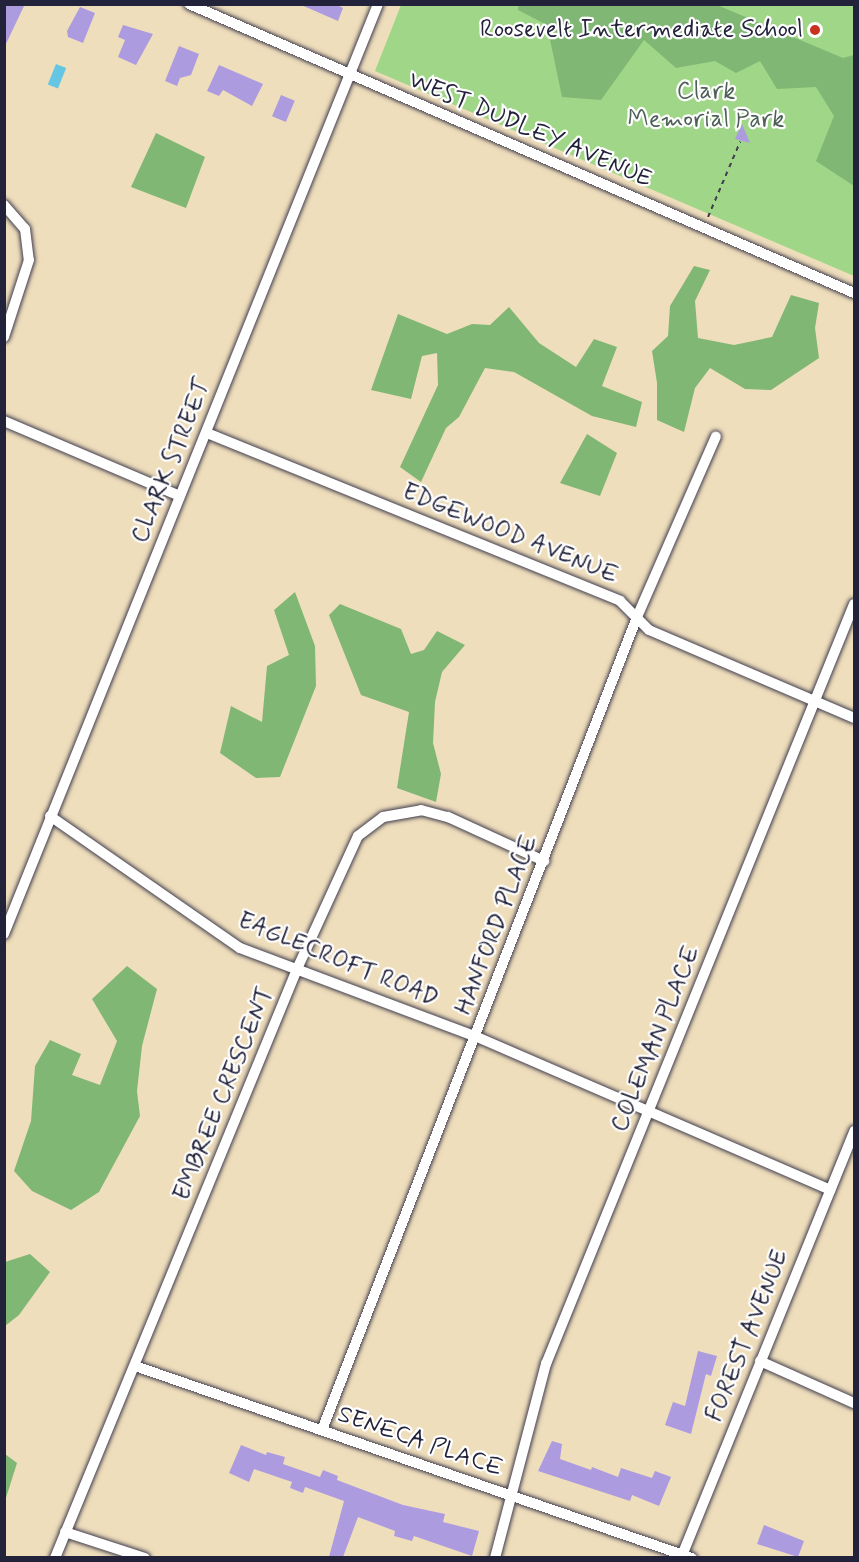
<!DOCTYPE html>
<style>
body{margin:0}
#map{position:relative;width:859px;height:1562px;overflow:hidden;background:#efdebc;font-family:Mynerve,sans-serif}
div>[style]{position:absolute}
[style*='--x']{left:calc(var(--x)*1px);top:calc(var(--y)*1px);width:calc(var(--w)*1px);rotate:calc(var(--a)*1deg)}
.green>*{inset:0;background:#a0d687}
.forest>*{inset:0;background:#80b774}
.water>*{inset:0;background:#65c6e3;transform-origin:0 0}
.building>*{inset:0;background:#ad9be0;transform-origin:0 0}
.path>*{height:2px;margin-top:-1px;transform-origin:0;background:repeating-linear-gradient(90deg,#413e4e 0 4.5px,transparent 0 9px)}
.roads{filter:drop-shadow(0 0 2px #413e4e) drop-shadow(0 0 2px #413e4e)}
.street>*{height:10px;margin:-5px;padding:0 5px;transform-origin:5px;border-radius:5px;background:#fff}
.dots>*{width:16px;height:16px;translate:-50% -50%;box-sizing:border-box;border:3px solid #fff;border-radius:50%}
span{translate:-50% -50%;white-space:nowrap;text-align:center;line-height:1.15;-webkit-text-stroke:4.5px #fff;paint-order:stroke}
.poi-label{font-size:24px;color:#22223b}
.right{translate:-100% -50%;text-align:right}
.park-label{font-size:24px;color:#4e6156}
.street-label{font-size:24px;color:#22223b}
.frame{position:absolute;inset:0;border:6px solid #22223b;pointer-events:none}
</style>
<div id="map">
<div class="green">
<i style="clip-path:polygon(401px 5px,854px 5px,854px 276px,375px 71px)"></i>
</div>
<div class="forest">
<i style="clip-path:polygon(519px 4px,717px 5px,843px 58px,854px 55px,854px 186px,816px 161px,834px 116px,816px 87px,777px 89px,760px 61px,736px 73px,715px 61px,676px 68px,644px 40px,601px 100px,562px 97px,547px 25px,518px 10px)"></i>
<i style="clip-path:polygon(156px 133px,205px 157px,186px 208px,131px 187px)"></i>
<i style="clip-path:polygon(694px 266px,710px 270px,695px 301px,698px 338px,734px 345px,772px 337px,791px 295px,819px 303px,815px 328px,819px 358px,771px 390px,745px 389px,710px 368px,695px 388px,684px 432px,657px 420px,657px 383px,652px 351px,668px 336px,670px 306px)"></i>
<i style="clip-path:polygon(509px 307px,539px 343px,576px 367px,594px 339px,617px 347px,602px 386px,642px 402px,636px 427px,592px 416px,514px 372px,485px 368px,459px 417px,446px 428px,421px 482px,400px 467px,438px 385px,437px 353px,422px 356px,411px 399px,371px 390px,398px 314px,447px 334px,472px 324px,490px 325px)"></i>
<i style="clip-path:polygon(587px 434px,617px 453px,600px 496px,560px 483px)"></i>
<i style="clip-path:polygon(295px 592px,315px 646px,316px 686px,280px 777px,256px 778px,220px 753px,231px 706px,262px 722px,267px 666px,289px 655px,274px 610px)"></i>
<i style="clip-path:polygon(340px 604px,401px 629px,411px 654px,424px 650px,437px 631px,465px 645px,442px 672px,435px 702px,433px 743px,441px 774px,436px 802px,397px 788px,409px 712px,361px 695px,329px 615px)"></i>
<i style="clip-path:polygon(127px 966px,157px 989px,142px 1046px,137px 1091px,140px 1116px,99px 1192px,71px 1210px,32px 1191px,14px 1171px,31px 1121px,35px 1066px,50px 1040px,81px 1054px,72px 1075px,100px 1085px,117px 1041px,92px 999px)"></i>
<i style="clip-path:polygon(30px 1254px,50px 1272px,19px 1315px,5px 1326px,5px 1262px)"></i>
<i style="clip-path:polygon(5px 1454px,17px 1463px,5px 1501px)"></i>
</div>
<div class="water">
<i style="left:56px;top:64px;width:11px;height:22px;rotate:22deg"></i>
</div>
<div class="building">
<i style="clip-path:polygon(4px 4px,25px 4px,5px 46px,4px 46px)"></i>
<i style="clip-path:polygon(299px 4px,335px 4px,343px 8px,338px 21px)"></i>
<i style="clip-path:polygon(80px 7px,95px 13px,83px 43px,68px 37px,67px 31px)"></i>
<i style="clip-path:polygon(123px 25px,153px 34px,136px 65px,118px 57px,125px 40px,118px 37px)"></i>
<i style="clip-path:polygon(179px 46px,199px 54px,191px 75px,180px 78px,177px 86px,165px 81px)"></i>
<i style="clip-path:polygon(219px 65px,263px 84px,252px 106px,223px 90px,219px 96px,207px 91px)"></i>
<i style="left:281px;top:95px;width:15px;height:23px;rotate:23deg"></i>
<i style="clip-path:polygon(742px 124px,750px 143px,735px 139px)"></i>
<i style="clip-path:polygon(698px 1351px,717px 1356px,711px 1376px,706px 1374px,691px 1434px,665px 1425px,673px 1402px,685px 1406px)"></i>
<i style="clip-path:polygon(552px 1441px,562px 1444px,560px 1459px,591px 1470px,592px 1467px,618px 1477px,621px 1468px,652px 1478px,655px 1471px,671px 1477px,659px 1506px,632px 1495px,630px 1501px,538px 1471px)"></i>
<i style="clip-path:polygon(241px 1445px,266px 1455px,267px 1452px,285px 1457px,283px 1464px,320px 1477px,323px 1470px,338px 1476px,337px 1480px,403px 1505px,445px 1514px,443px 1522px,479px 1531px,472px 1556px,414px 1536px,412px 1541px,394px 1536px,395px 1531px,358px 1517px,343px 1557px,329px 1557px,344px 1501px,305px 1487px,303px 1493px,290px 1488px,292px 1482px,254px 1469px,249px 1482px,229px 1473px)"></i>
<i style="clip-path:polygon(764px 1525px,804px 1541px,798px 1557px,757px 1544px)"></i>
</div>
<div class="path">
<i style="--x:708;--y:217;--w:82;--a:-66.9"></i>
</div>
<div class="roads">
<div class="street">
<i style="--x:189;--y:4;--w:725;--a:23.49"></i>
<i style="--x:4;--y:205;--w:32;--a:49"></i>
<i style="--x:25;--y:229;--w:31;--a:83"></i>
<i style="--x:29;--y:260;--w:81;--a:108"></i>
<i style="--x:4;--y:421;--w:191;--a:23.1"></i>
<i style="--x:207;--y:433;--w:446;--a:22.1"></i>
<i style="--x:620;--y:601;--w:41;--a:45"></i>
<i style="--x:649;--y:630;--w:223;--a:23.2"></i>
<i style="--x:50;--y:816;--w:231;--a:34.8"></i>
<i style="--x:240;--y:948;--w:253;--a:20.6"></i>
<i style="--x:477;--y:1037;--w:385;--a:23.4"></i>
<i style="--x:4;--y:934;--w:1002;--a:-68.09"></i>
<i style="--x:760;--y:1361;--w:103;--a:24.1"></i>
<i style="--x:135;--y:1366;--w:589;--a:19.02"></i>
<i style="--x:322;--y:1430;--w:872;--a:-68.82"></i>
<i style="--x:637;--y:617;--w:197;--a:-66.4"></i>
<i style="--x:65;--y:1532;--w:84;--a:18"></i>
<i style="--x:55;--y:1558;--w:637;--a:-67.66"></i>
<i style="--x:297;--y:969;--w:146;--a:-65.4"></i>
<i style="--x:358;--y:836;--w:31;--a:-37"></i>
<i style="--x:383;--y:817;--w:39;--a:-10"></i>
<i style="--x:421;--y:810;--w:28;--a:15"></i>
<i style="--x:448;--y:817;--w:106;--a:24.6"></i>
<i style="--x:495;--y:1558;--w:201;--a:-75.3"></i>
<i style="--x:546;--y:1364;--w:820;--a:-67.94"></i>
<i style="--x:681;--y:1558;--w:461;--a:-67.9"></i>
</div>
</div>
<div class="dots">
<i style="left:815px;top:30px;background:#c8321e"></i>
</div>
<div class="poi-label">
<span class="right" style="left:803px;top:30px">Roosevelt Intermediate School</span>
</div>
<div class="park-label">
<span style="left:706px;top:106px">Clark<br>Memorial Park</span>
</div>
<div class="street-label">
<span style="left:530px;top:130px;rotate:23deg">WEST DUDLEY AVENUE</span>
<span style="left:172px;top:461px;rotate:-68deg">CLARK STREET</span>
<span style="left:510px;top:534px;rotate:22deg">EDGEWOOD AVENUE</span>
<span style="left:497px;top:925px;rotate:-69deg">HANFORD PLACE</span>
<span style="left:338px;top:960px;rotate:22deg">EAGLECROFT ROAD</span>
<span style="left:656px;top:1039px;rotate:-68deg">COLEMAN PLACE</span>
<span style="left:224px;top:1094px;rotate:-68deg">EMBREE CRESCENT</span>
<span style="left:748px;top:1336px;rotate:-68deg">FOREST AVENUE</span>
<span style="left:420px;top:1442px;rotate:19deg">SENECA PLACE</span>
</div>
<div class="frame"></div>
</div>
